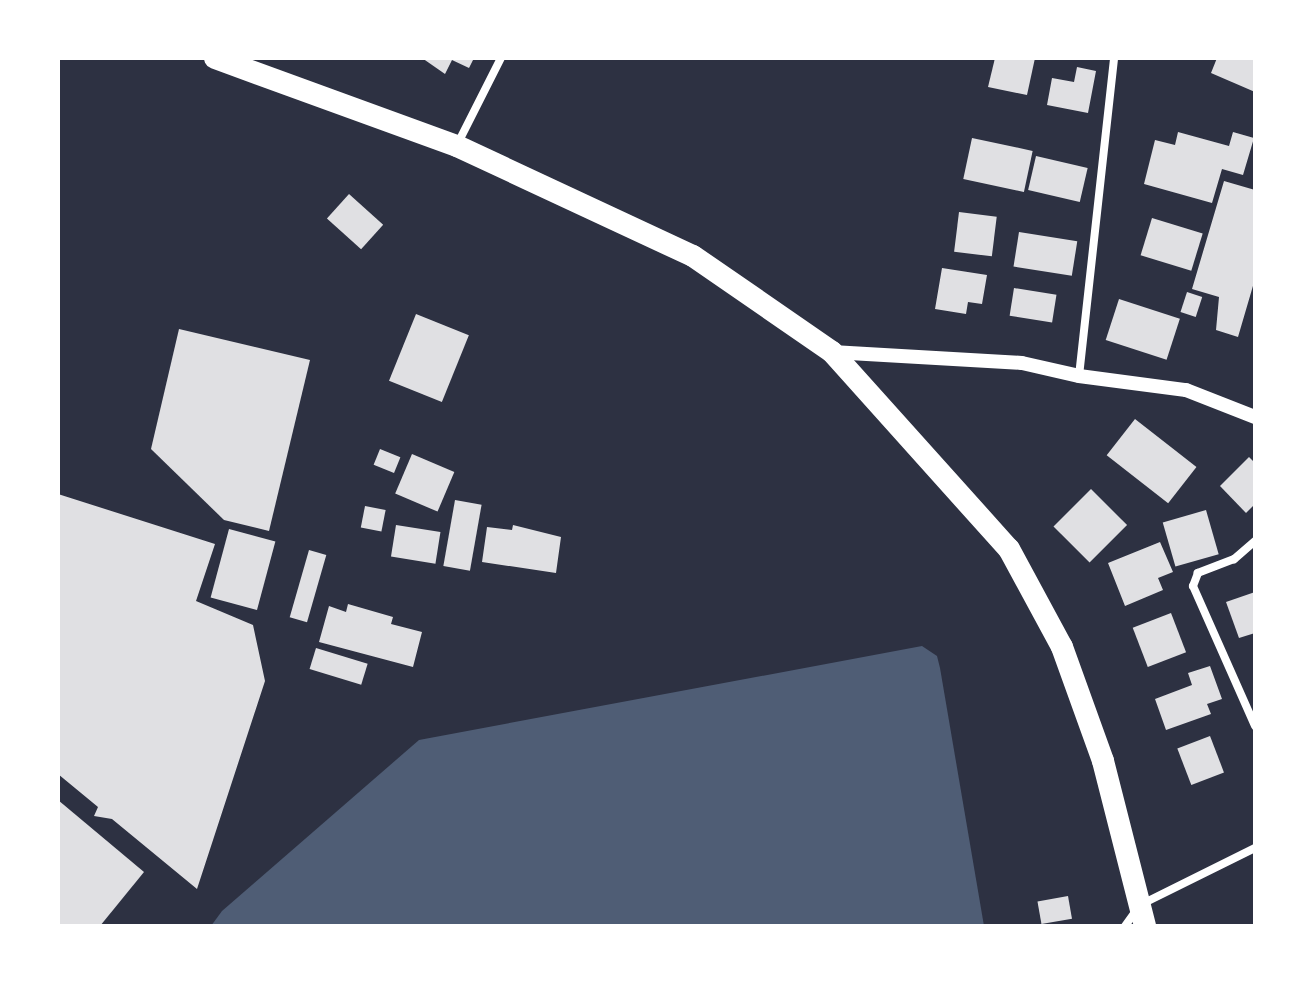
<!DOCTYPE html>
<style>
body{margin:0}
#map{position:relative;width:1313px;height:984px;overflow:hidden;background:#2d3142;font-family:Roboto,sans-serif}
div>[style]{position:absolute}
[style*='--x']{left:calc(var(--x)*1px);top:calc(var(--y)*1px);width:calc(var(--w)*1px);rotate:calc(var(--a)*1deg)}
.water>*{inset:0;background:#4f5d75}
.building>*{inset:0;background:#e0e0e3;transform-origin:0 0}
.minor>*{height:8px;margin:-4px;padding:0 4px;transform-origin:4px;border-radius:4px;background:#fff}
.tertiary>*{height:14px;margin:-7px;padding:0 7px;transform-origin:7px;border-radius:7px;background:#fff}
.trunk>*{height:22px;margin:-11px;padding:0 11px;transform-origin:11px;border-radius:11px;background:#fff}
span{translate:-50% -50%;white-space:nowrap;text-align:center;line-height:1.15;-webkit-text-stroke:8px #fff;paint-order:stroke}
.frame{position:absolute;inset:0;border:60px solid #fff;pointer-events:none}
</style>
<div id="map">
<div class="water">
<i style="clip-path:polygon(922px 646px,937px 656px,940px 668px,984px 926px,211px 926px,222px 911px,419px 740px)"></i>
</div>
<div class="building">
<i style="clip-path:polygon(422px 58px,474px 58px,469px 68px,452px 60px,445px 74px)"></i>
<i style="clip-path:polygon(995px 58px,1035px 58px,1027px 95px,988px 87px)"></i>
<i style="clip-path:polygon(1217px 58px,1255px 58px,1255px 92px,1211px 73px)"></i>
<i style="clip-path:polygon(1077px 67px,1096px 71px,1088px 113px,1047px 105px,1052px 78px,1074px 82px)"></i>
<i style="clip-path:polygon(1178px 132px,1229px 146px,1233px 132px,1254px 138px,1243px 175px,1222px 169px,1212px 203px,1144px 184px,1155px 140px,1175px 145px)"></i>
<i style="left:972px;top:138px;width:62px;height:42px;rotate:12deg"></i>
<i style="left:1036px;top:156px;width:53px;height:35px;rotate:13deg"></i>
<i style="clip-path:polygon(1224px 181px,1255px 190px,1255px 279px,1238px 337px,1216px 330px,1219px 297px,1192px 289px)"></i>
<i style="left:349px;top:194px;width:46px;height:33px;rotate:42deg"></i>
<i style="left:959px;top:212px;width:38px;height:40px;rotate:7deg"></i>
<i style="left:1152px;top:218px;width:53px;height:39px;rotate:17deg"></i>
<i style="left:1019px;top:232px;width:59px;height:35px;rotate:9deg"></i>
<i style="clip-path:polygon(942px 268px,987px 275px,982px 304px,968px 302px,966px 314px,935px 309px)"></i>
<i style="left:1014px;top:288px;width:43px;height:28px;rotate:9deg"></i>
<i style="left:1187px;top:292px;width:16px;height:21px;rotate:18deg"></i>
<i style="left:1119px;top:299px;width:64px;height:43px;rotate:18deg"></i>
<i style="left:416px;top:314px;width:57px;height:72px;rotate:22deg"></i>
<i style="clip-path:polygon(179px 329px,310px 360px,269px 531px,224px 520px,151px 449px)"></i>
<i style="left:1135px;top:419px;width:78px;height:46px;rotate:38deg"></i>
<i style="left:380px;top:449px;width:22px;height:17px;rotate:22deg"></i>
<i style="left:412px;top:454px;width:46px;height:43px;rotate:23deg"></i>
<i style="clip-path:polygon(1249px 457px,1255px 463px,1255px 504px,1246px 513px,1220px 486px)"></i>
<i style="left:1091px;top:489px;width:51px;height:53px;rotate:45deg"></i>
<i style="clip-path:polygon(58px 494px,215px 544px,196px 601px,253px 625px,265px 681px,197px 889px,112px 819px,94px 816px,98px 807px,58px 774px)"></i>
<i style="left:455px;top:500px;width:27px;height:67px;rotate:10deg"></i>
<i style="left:365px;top:506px;width:21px;height:22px;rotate:11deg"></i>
<i style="left:1206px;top:510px;width:46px;height:45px;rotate:74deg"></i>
<i style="left:396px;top:525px;width:45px;height:32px;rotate:9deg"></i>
<i style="clip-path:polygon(513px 525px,561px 537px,556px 573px,482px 562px,487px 527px,512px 530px)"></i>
<i style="left:229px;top:529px;width:48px;height:71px;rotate:15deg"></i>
<i style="clip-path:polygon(1160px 542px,1173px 572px,1158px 578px,1163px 590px,1125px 606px,1108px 563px)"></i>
<i style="left:309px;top:550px;width:18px;height:70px;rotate:16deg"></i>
<i style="clip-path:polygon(1255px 592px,1255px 633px,1239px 638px,1226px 602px)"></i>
<i style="clip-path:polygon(348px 604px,393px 617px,391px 624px,422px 632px,413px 667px,319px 642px,329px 606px,346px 612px)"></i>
<i style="left:1171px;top:613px;width:42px;height:41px;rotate:69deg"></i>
<i style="left:316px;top:648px;width:54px;height:22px;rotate:17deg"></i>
<i style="clip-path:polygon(1210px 666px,1222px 699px,1207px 704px,1211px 714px,1166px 730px,1155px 699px,1192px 685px,1188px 673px)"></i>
<i style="left:1210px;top:736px;width:39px;height:35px;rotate:69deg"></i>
<i style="clip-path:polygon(58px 800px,144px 872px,100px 926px,58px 926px)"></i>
<i style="left:1068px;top:896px;width:23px;height:31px;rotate:80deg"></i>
</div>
<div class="minor">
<i style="--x:458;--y:143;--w:95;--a:-63.2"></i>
<i style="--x:1079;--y:376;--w:320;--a:-83.7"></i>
<i style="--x:1255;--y:541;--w:28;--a:139"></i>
<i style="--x:1234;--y:559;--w:39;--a:159"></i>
<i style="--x:1198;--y:573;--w:14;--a:111"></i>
<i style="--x:1193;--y:586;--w:153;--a:66.1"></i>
<i style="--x:1125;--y:926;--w:26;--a:-54"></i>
<i style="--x:1140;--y:905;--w:128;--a:-26.4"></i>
</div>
<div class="tertiary">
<i style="--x:832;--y:352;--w:190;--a:3.3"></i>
<i style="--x:1022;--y:363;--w:58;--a:12.8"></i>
<i style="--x:1079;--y:376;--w:108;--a:7.5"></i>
<i style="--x:1186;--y:390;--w:74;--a:21.4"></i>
</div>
<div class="trunk">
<i style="--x:215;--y:58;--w:258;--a:20"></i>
<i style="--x:457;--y:146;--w:260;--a:25"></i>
<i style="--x:693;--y:256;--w:169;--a:34.6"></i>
<i style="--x:832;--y:352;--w:265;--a:48.1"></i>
<i style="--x:1009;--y:549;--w:111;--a:61.6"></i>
<i style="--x:1062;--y:647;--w:121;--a:70.2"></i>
<i style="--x:1103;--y:761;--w:170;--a:75.7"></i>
</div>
<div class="frame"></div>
</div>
